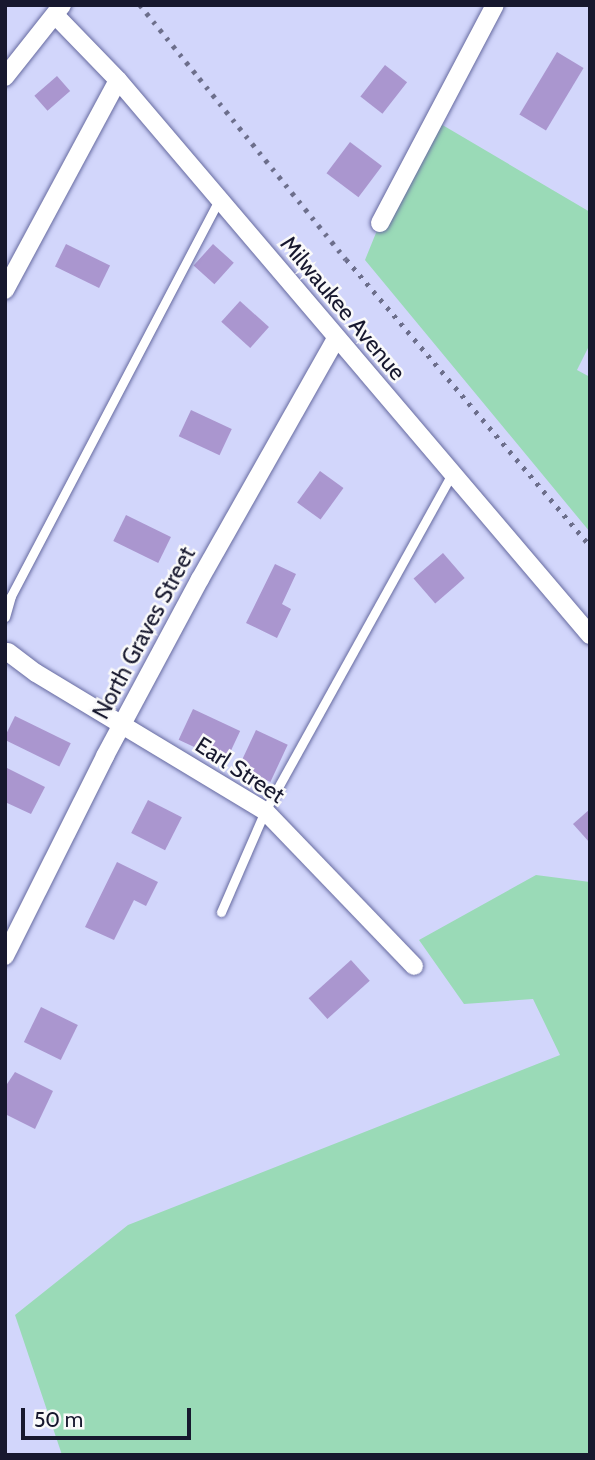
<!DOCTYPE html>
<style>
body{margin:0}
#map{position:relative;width:595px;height:1460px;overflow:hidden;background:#d2d6fb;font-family:Cabin,sans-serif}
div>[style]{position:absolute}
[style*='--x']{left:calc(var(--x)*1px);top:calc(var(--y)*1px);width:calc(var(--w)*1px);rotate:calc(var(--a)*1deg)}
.green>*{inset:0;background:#9adab7}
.building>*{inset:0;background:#aa96cf;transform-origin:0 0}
.roads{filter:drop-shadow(0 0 2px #666aa0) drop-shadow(0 0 2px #666aa0)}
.lane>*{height:9px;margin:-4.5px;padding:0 4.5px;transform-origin:4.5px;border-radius:4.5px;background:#fff}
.street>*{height:18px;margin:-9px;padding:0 9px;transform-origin:9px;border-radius:9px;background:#fff}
.rail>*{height:5px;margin-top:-2.5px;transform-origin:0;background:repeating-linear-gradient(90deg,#6c6e8b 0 3.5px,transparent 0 10.5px)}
span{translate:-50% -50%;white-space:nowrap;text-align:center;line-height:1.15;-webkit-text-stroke:5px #fafafa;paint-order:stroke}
.street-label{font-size:23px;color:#17182e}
.frame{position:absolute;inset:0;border:7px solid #17182e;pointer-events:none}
.scale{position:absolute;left:21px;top:1408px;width:170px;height:32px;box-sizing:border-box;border:4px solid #17182e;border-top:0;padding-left:9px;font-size:21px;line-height:24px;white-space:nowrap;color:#17182e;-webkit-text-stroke:5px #fafafa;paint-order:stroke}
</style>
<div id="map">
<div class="green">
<i style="clip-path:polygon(434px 120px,590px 212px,590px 344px,577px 370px,590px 377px,590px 532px,365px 260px,380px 223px)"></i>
<i style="clip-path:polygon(536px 875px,590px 882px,590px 1455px,62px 1455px,15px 1315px,128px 1225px,560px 1055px,533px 999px,464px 1004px,419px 940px)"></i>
</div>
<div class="building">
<i style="left:557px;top:52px;width:31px;height:73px;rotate:31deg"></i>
<i style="left:385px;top:65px;width:28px;height:40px;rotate:38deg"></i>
<i style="left:57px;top:76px;width:20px;height:30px;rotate:49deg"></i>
<i style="left:350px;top:142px;width:40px;height:39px;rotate:37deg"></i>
<i style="left:66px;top:244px;width:49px;height:25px;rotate:26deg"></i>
<i style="left:213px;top:244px;width:28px;height:29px;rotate:42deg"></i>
<i style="left:240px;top:301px;width:39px;height:28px;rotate:42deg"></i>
<i style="left:191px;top:410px;width:45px;height:29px;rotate:25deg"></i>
<i style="left:320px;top:471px;width:29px;height:39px;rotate:36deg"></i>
<i style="left:126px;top:515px;width:50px;height:29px;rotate:26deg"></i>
<i style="left:443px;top:553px;width:33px;height:39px;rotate:49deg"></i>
<i style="clip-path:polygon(275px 564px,296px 574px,282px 604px,291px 609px,277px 638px,246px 623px)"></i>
<i style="left:193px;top:709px;width:52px;height:34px;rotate:25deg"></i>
<i style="left:15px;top:716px;width:62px;height:26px;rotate:26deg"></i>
<i style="left:256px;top:730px;width:35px;height:41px;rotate:25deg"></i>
<i style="clip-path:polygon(5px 767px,45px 787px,31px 814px,5px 802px)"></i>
<i style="left:148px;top:800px;width:38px;height:37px;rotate:27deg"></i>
<i style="clip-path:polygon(590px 809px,590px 843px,573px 824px)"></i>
<i style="clip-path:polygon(117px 862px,158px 882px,146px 906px,134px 900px,114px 940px,85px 927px)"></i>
<i style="left:351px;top:960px;width:28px;height:57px;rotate:48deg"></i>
<i style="left:41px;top:1007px;width:41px;height:39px;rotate:26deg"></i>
<i style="clip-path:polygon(15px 1072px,53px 1091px,35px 1129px,5px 1114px,5px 1087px)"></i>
</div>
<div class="roads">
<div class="lane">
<i style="--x:5;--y:617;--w:22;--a:-74"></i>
<i style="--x:11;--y:596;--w:447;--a:-62.3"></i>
<i style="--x:221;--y:912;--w:110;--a:-66.5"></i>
<i style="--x:265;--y:811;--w:385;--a:-61"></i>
</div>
<div class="street">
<i style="--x:56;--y:16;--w:89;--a:45.9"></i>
<i style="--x:118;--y:80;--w:729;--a:49.62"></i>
<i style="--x:5;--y:77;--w:92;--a:-51.6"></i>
<i style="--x:380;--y:223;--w:246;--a:-62.2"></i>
<i style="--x:5;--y:290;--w:238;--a:-61.7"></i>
<i style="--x:8;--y:652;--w:35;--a:37"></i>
<i style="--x:36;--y:673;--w:267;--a:31.1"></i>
<i style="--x:265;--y:811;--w:215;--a:46.1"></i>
<i style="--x:5;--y:956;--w:224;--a:-63.4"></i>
<i style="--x:105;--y:756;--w:201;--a:-61.8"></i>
<i style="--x:200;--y:579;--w:276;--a:-60.5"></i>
</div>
</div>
<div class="rail">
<i style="--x:140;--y:5;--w:327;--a:51"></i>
<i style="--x:346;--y:259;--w:377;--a:49.6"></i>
</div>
<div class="street-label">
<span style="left:343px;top:308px;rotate:50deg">Milwaukee Avenue</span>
<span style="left:144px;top:633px;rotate:-62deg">North Graves Street</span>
<span style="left:240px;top:770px;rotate:33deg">Earl Street</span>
</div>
<div class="frame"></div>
<div class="scale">50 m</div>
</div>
